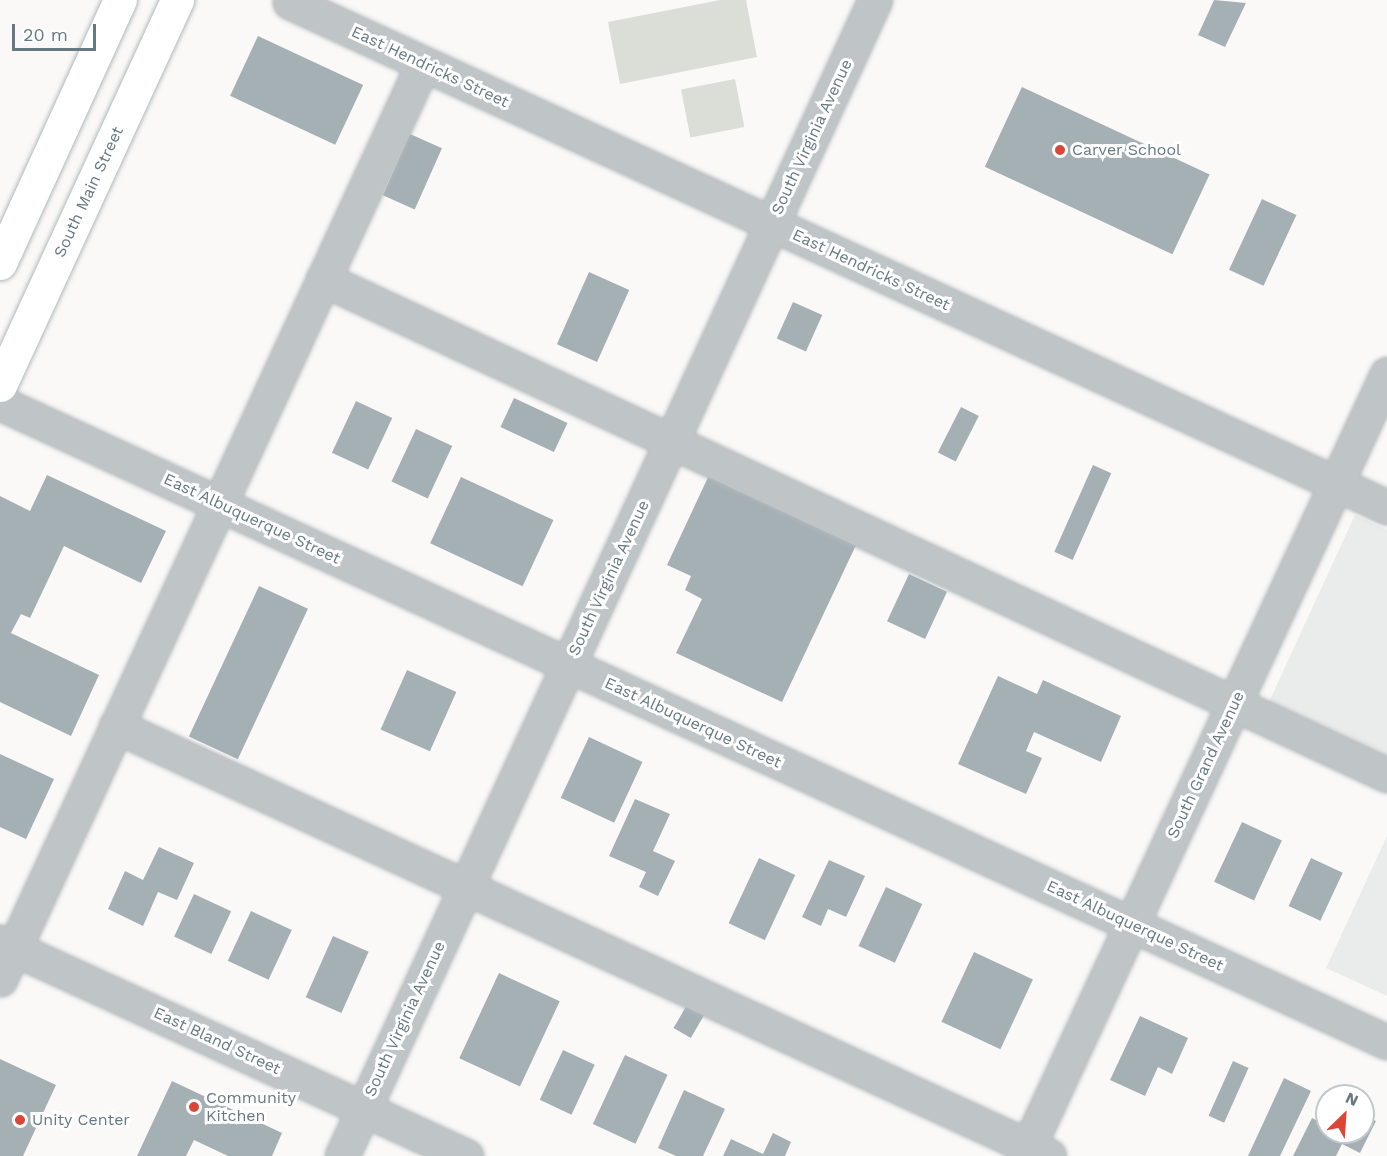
<!DOCTYPE html>
<style>
body{margin:0}
#map{position:relative;width:1387px;height:1156px;overflow:hidden;background:#faf9f8;font-family:"Work Sans",sans-serif}
div>[style]{position:absolute}
[style*='--x']{left:calc(var(--x)*1px);top:calc(var(--y)*1px);width:calc(var(--w)*1px);rotate:calc(var(--a)*1deg)}
.built>*{inset:0;background:#eaebeb}
.green>*{inset:0;background:#daded7;transform-origin:0 0}
.building>*{inset:0;background:#a5b0b5;transform-origin:0 0}
.roads{filter:drop-shadow(0 0 2px #b3b9bc) drop-shadow(0 0 2px #b3b9bc)}
.minor>*{height:33px;margin:-16.5px;padding:0 16.5px;transform-origin:16.5px;border-radius:16.5px;background:#bfc5c7}
.major>*{height:33px;margin:-16.5px;padding:0 16.5px;transform-origin:16.5px;border-radius:16.5px;background:#fff}
.dots>*{width:16px;height:16px;translate:-50% -50%;box-sizing:border-box;border:3px solid #fff;border-radius:50%}
span{translate:-50% -50%;white-space:nowrap;text-align:center;line-height:1.15;-webkit-text-stroke:6px #fff;paint-order:stroke}
.street-label{font-size:16px;color:#667981}
.poi-label{font-size:16px;color:#667981}
.left{translate:0 -50%;text-align:left}
.north{position:absolute;left:1315px;top:1084px;width:60px;height:60px;box-sizing:border-box;background:#fff;border:2px solid #c2c9cd;border-radius:50%;rotate:25deg;font-size:16px;font-weight:700;line-height:24px;text-align:center;color:#667981}
.north::after{content:'';display:block;margin:auto;width:21px;height:27px;background:#db4636;clip-path:polygon(50% 0,100% 100%,50% 72%,0 100%)}
.scale{position:absolute;left:12px;top:24px;width:84px;height:27px;box-sizing:border-box;border:3px solid #667981;border-top:0;padding-left:8px;font-size:18px;line-height:21px;white-space:nowrap;color:#667981;-webkit-text-stroke:4px #fff;paint-order:stroke}
</style>
<div id="map">
<div class="built">
<i style="clip-path:polygon(1355px 515px,1387px 530px,1387px 758px,1268px 704px)"></i>
<i style="clip-path:polygon(1387px 836px,1387px 996px,1326px 968px)"></i>
</div>
<div class="green">
<i style="clip-path:polygon(720px 0,746px 0,757px 57px,620px 84px,608px 22px)"></i>
<i style="left:735px;top:79px;width:49px;height:55px;rotate:79deg"></i>
</div>
<div class="building">
<i style="clip-path:polygon(1214px 0,1246px 3px,1225px 47px,1198px 35px)"></i>
<i style="left:258px;top:36px;width:116px;height:66px;rotate:25deg"></i>
<i style="left:1022px;top:87px;width:207px;height:88px;rotate:25deg"></i>
<i style="left:410px;top:134px;width:35px;height:67px;rotate:24deg"></i>
<i style="left:1262px;top:199px;width:38px;height:78px;rotate:25deg"></i>
<i style="left:589px;top:272px;width:44px;height:79px;rotate:24deg"></i>
<i style="left:793px;top:302px;width:32px;height:40px;rotate:24deg"></i>
<i style="left:514px;top:398px;width:59px;height:32px;rotate:25deg"></i>
<i style="left:356px;top:401px;width:40px;height:57px;rotate:25deg"></i>
<i style="left:961px;top:407px;width:20px;height:51px;rotate:27deg"></i>
<i style="left:416px;top:429px;width:40px;height:58px;rotate:25deg"></i>
<i style="left:1093px;top:465px;width:20px;height:95px;rotate:24deg"></i>
<i style="clip-path:polygon(710px 473px,857px 543px,782px 702px,676px 653px,702px 599px,685px 590px,691px 576px,667px 565px)"></i>
<i style="clip-path:polygon(47px 475px,166px 531px,141px 583px,64px 546px,30px 618px,21px 614px,11px 633px,99px 675px,71px 736px,0 702px,0 496px,30px 511px)"></i>
<i style="left:461px;top:477px;width:102px;height:73px;rotate:25deg"></i>
<i style="left:909px;top:574px;width:42px;height:52px;rotate:25deg"></i>
<i style="left:259px;top:586px;width:54px;height:166px;rotate:25deg"></i>
<i style="left:407px;top:670px;width:54px;height:65px;rotate:24deg"></i>
<i style="clip-path:polygon(998px 676px,1037px 694px,1043px 680px,1121px 716px,1101px 762px,1034px 732px,1026px 751px,1042px 758px,1026px 794px,958px 764px)"></i>
<i style="left:589px;top:737px;width:59px;height:67px;rotate:25deg"></i>
<i style="clip-path:polygon(0 754px,54px 779px,26px 839px,0 827px)"></i>
<i style="clip-path:polygon(635px 799px,670px 814px,653px 851px,675px 861px,658px 896px,639px 887px,646px 872px,609px 856px)"></i>
<i style="left:1242px;top:822px;width:44px;height:66px;rotate:25deg"></i>
<i style="clip-path:polygon(159px 847px,194px 863px,177px 900px,158px 892px,143px 926px,108px 909px,125px 871px,143px 880px)"></i>
<i style="left:759px;top:858px;width:40px;height:72px;rotate:25deg"></i>
<i style="left:1311px;top:858px;width:35px;height:53px;rotate:25deg"></i>
<i style="clip-path:polygon(829px 860px,865px 876px,846px 917px,828px 909px,821px 926px,802px 917px)"></i>
<i style="left:886px;top:887px;width:40px;height:65px;rotate:25deg"></i>
<i style="left:194px;top:894px;width:41px;height:47px;rotate:25deg"></i>
<i style="left:251px;top:911px;width:45px;height:55px;rotate:25deg"></i>
<i style="left:333px;top:936px;width:39px;height:67px;rotate:24deg"></i>
<i style="left:974px;top:952px;width:65px;height:77px;rotate:25deg"></i>
<i style="left:499px;top:973px;width:67px;height:94px;rotate:25deg"></i>
<i style="left:688px;top:1003px;width:20px;height:29px;rotate:30deg"></i>
<i style="clip-path:polygon(1140px 1016px,1188px 1038px,1172px 1074px,1158px 1067px,1145px 1096px,1110px 1080px)"></i>
<i style="left:563px;top:1050px;width:35px;height:55px;rotate:25deg"></i>
<i style="left:625px;top:1055px;width:47px;height:76px;rotate:25deg"></i>
<i style="clip-path:polygon(0 1059px,56px 1085px,23px 1156px,0 1156px)"></i>
<i style="left:1233px;top:1061px;width:17px;height:60px;rotate:24deg"></i>
<i style="clip-path:polygon(1284px 1078px,1311px 1091px,1280px 1156px,1248px 1156px)"></i>
<i style="clip-path:polygon(172px 1081px,282px 1133px,272px 1156px,228px 1156px,194px 1140px,186px 1156px,137px 1156px)"></i>
<i style="clip-path:polygon(684px 1090px,725px 1109px,703px 1156px,676px 1156px,658px 1148px)"></i>
<i style="clip-path:polygon(1363px 1115px,1376px 1121px,1360px 1153px,1342px 1144px,1336px 1156px,1293px 1156px,1312px 1118px,1327px 1125px,1327px 1132px,1363px 1132px)"></i>
<i style="clip-path:polygon(773px 1133px,791px 1142px,785px 1156px,723px 1156px,731px 1139px,763px 1154px)"></i>
</div>
<div class="roads">
<div class="minor">
<i style="--x:290;--y:2;--w:1208;--a:24.72"></i>
<i style="--x:323;--y:279;--w:1174;--a:24.99"></i>
<i style="--x:0;--y:403;--w:1527;--a:24.74"></i>
<i style="--x:116;--y:726;--w:1027;--a:24.74"></i>
<i style="--x:0;--y:942;--w:513;--a:24.67"></i>
<i style="--x:0;--y:979;--w:1008;--a:-65.19"></i>
<i style="--x:342;--y:1156;--w:1273;--a:-65.25"></i>
<i style="--x:1024;--y:1156;--w:862;--a:-65.1"></i>
</div>
<div class="major">
<i style="--x:0;--y:263;--w:289;--a:-65.5"></i>
<i style="--x:0;--y:385;--w:424;--a:-65.3"></i>
</div>
</div>
<div class="dots">
<i style="left:1060px;top:150px;background:#db4636"></i>
<i style="left:194px;top:1107px;background:#db4636"></i>
<i style="left:20px;top:1120px;background:#db4636"></i>
</div>
<div class="street-label">
<span style="left:430px;top:67px;rotate:25deg">East Hendricks Street</span>
<span style="left:812px;top:137px;rotate:-65deg">South Virginia Avenue</span>
<span style="left:89px;top:192px;rotate:-65deg">South Main Street</span>
<span style="left:871px;top:270px;rotate:25deg">East Hendricks Street</span>
<span style="left:252px;top:519px;rotate:25deg">East Albuquerque Street</span>
<span style="left:609px;top:578px;rotate:-65deg">South Virginia Avenue</span>
<span style="left:693px;top:723px;rotate:25deg">East Albuquerque Street</span>
<span style="left:1206px;top:765px;rotate:-65deg">South Grand Avenue</span>
<span style="left:1135px;top:926px;rotate:25deg">East Albuquerque Street</span>
<span style="left:405px;top:1019px;rotate:-65deg">South Virginia Avenue</span>
<span style="left:217px;top:1041px;rotate:25deg">East Bland Street</span>
</div>
<div class="poi-label">
<span class="left" style="left:1072px;top:150px">Carver School</span>
<span class="left" style="left:206px;top:1107px">Community<br>Kitchen</span>
<span class="left" style="left:32px;top:1120px">Unity Center</span>
</div>
<div class="north">N</div>
<div class="scale">20 m</div>
</div>
